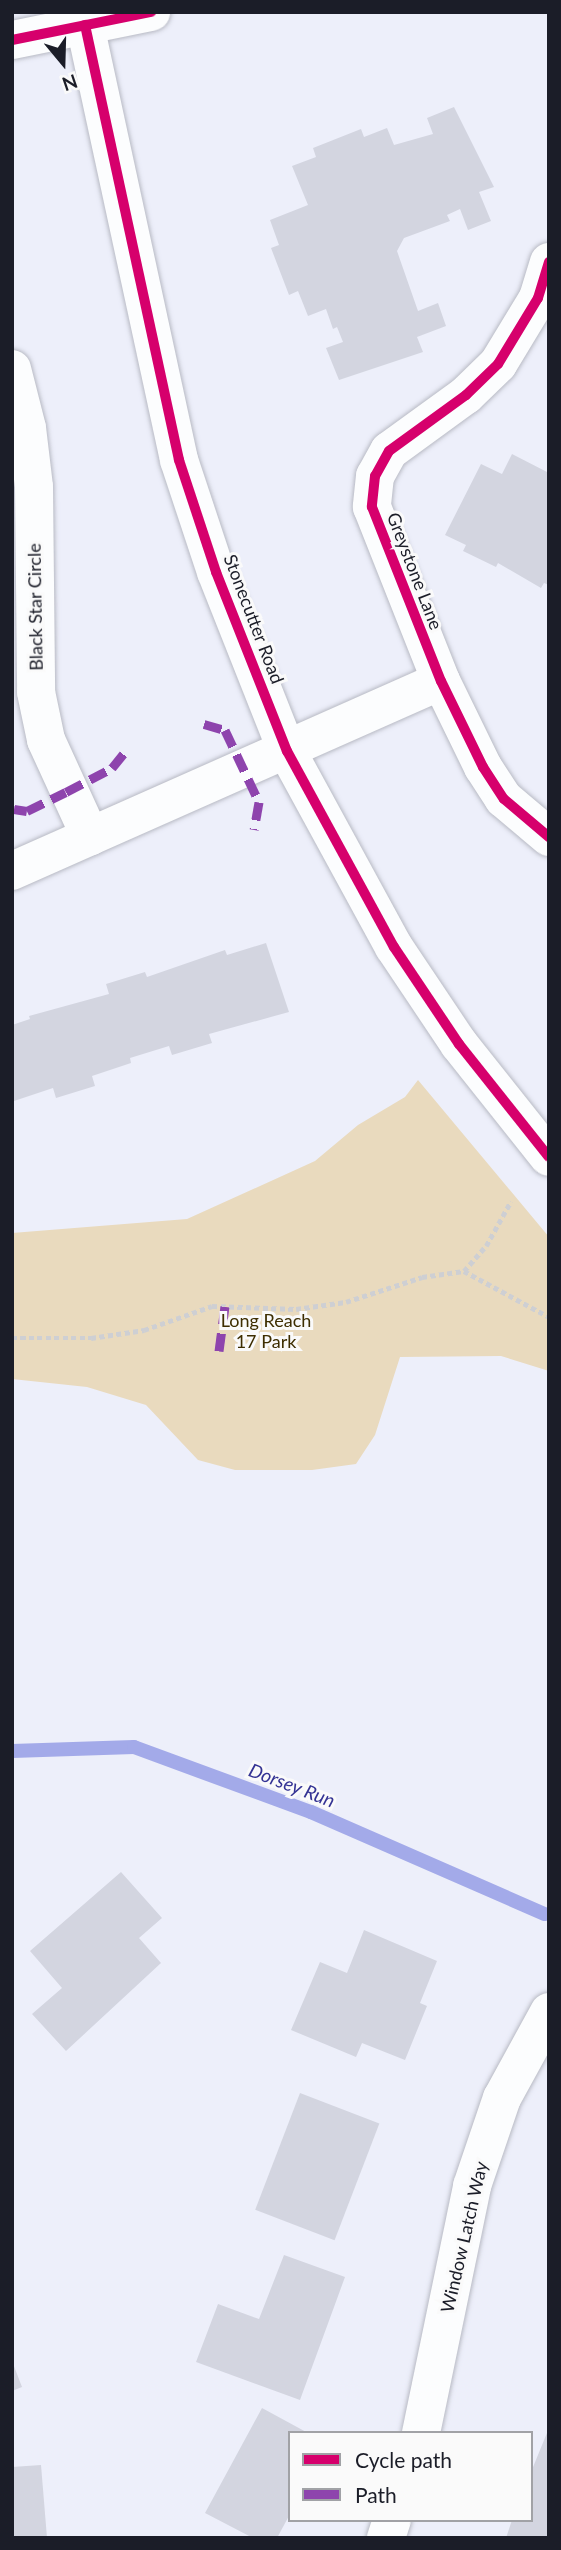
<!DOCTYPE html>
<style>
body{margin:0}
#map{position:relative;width:561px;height:2550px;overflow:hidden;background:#edeffa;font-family:Lato,sans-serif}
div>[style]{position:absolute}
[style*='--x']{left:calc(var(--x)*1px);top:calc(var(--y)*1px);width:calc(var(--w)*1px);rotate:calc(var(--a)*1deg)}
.green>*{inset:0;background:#e9dabe}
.stream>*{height:14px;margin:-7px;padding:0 7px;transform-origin:7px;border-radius:7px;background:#a3aae9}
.building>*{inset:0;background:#d3d5e0;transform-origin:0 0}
.path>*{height:4.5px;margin-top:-2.25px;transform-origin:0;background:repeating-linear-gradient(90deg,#cecfd3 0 5px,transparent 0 8.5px)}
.roads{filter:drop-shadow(0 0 2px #b8bac4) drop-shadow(0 0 2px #b8bac4)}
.street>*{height:38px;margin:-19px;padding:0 19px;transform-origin:19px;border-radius:19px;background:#fcfdfe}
.secondary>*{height:38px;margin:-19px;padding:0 19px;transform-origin:19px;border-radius:19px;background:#fcfdfe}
.quiet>*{height:9px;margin-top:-4.5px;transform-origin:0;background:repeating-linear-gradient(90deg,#8e44ad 0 18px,transparent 0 27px)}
.cycleway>*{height:10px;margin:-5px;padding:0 5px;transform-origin:5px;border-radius:5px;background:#d6006c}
span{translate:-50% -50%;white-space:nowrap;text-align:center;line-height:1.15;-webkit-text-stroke:6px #fafafa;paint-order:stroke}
.street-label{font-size:18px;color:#1b1d28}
.park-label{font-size:18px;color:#3e2e01}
.water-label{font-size:19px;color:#343394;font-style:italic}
.frame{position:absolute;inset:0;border:14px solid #1b1d28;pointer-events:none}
.legend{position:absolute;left:288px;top:2431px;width:245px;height:91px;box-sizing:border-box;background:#fafafa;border:2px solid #a1a2a6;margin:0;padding:9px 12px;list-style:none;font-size:21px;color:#1b1d28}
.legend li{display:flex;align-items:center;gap:14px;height:35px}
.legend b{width:35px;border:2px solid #a1a2a6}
.north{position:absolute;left:28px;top:28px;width:70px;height:70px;-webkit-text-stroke:5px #fafafa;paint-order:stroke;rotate:161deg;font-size:19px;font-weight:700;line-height:28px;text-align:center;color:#1b1d28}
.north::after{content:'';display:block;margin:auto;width:24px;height:32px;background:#1b1d28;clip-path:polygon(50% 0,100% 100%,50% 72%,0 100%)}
</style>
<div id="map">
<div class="green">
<i style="clip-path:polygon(418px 1080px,549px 1237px,549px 1371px,501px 1356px,400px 1357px,375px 1435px,356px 1464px,312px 1470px,235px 1470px,198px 1460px,146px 1405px,87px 1387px,12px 1379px,12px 1233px,187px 1219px,315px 1161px,358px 1125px,405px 1097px)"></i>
</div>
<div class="stream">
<i style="--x:12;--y:1751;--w:122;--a:-1.9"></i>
<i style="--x:134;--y:1747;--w:189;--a:20.2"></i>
<i style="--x:311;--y:1812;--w:255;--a:23.6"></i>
</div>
<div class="building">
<i style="clip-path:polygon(454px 107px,494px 187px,479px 192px,491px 221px,468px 230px,460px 209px,447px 215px,450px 221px,404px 238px,397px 251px,418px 311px,438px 303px,446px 326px,417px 337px,423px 352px,339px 380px,326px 348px,343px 342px,337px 327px,333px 329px,326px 309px,308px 316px,298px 291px,289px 295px,271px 248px,279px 245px,270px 220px,308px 205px,292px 166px,316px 157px,313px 148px,361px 129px,364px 137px,387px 128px,394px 145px,433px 134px,427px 118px)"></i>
<i style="clip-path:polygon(512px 454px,549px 473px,549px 585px,544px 583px,541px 588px,498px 563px,496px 567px,463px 551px,466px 545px,445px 535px,481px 464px,502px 474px)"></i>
<i style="clip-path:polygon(266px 943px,289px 1012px,209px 1034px,212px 1043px,172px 1055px,169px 1046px,130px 1058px,131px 1063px,92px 1076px,95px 1086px,56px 1098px,53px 1088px,14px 1101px,12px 1025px,30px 1019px,29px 1016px,109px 994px,106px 984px,145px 972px,147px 977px,225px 950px,227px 955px)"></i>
<i style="clip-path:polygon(121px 1872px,162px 1918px,139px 1938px,161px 1963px,66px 2051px,32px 2014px,62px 1988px,30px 1951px)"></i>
<i style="clip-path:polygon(364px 1930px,437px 1961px,420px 2003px,427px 2006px,405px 2060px,362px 2043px,356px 2057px,291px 2030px,320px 1962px,347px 1973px)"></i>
<i style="left:300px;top:2093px;width:85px;height:125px;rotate:21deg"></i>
<i style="clip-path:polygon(284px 2255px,345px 2277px,300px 2400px,196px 2362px,218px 2304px,259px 2319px)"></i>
<i style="clip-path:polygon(12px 2361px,22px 2387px,12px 2391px)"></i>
<i style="clip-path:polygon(262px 2408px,308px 2433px,290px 2433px,290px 2514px,277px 2538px,253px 2538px,205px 2513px)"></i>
<i style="clip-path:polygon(549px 2428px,549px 2538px,506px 2538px,512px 2520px,531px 2520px,531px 2472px)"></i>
<i style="clip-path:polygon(41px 2465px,47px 2538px,12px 2538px,12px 2467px)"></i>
</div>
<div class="path">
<i style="--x:464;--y:1271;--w:97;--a:28.4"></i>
<i style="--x:12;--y:1338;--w:79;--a:0"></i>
<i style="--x:91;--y:1338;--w:54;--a:-8.6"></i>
<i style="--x:144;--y:1330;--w:72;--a:-19.4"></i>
<i style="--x:212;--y:1306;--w:84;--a:2"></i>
<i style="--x:296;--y:1309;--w:50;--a:-8"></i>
<i style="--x:346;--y:1302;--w:80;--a:-18.2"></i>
<i style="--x:422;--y:1277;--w:42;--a:-8.1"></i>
<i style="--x:464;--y:1271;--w:33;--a:-49"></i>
<i style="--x:486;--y:1246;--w:51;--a:-60.9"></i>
</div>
<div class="roads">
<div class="street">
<i style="--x:85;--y:25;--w:445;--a:77.8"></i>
<i style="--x:179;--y:460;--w:118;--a:71.7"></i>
<i style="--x:216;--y:572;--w:193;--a:68.4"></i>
<i style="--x:287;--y:751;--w:223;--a:61.4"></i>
<i style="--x:394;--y:947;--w:117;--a:56.2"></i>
<i style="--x:459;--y:1044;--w:144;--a:51.5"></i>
<i style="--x:549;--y:262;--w:38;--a:107"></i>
<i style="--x:538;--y:298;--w:77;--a:121.2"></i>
<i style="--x:498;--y:364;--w:45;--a:135.9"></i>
<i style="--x:466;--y:395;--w:95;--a:144"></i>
<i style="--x:389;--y:451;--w:29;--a:119"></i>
<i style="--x:375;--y:476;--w:31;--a:96"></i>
<i style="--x:372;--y:507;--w:187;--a:68.4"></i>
<i style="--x:441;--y:681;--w:96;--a:64"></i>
<i style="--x:483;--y:767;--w:38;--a:57"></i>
<i style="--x:504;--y:799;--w:59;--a:40.2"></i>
<i style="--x:12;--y:369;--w:61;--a:75.7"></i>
<i style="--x:27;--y:428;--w:59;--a:83.2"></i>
<i style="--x:34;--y:487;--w:205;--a:89.4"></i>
<i style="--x:36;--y:692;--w:49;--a:78.2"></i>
<i style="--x:46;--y:740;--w:106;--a:65.4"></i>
<i style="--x:12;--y:871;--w:469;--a:-23.9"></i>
<i style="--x:421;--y:2433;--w:252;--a:-78.3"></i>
<i style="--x:472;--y:2186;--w:93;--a:-71.2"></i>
<i style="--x:502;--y:2098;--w:98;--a:-61.3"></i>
<i style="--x:386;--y:2538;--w:19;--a:-72"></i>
</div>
<div class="secondary">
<i style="--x:12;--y:40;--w:142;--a:-11.4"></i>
</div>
</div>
<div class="quiet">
<i style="--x:204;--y:724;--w:22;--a:16"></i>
<i style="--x:225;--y:730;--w:80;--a:64.7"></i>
<i style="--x:259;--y:802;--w:28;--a:100"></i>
<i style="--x:14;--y:809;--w:13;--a:9"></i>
<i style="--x:27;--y:811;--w:43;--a:-26"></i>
<i style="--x:66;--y:792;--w:52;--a:-27.6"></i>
<i style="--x:112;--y:768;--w:21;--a:-51"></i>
<i style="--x:219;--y:1351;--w:45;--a:-82.4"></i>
</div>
<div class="cycleway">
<i style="--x:85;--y:25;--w:445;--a:77.8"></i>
<i style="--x:179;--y:460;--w:118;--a:71.7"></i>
<i style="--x:216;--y:572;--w:193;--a:68.4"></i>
<i style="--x:287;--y:751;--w:223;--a:61.4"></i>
<i style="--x:394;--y:947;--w:117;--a:56.2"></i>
<i style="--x:459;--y:1044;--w:144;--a:51.5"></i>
<i style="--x:12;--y:40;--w:142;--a:-11.4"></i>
<i style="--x:549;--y:262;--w:38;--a:107"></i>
<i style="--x:538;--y:298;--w:77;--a:121.2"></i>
<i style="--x:498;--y:364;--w:45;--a:135.9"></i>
<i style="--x:466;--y:395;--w:95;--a:144"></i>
<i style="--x:389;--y:451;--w:29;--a:119"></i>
<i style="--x:375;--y:476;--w:31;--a:96"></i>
<i style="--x:372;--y:507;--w:187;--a:68.4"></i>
<i style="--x:441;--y:681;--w:96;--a:64"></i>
<i style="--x:483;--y:767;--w:38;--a:57"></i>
<i style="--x:504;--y:799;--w:59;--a:40.2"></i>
</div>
<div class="street-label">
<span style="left:415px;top:571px;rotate:69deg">Greystone Lane</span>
<span style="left:35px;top:607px;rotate:-91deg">Black Star Circle</span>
<span style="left:254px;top:619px;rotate:69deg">Stonecutter Road</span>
<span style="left:464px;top:2237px;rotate:-77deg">Window Latch Way</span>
</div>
<div class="park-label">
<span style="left:266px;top:1331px">Long Reach<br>17 Park</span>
</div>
<div class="water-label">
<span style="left:292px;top:1785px;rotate:21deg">Dorsey Run</span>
</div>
<div class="frame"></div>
<ul class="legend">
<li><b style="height:9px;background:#d6006c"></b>Cycle path</li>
<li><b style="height:9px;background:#8e44ad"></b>Path</li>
</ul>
<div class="north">N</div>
</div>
